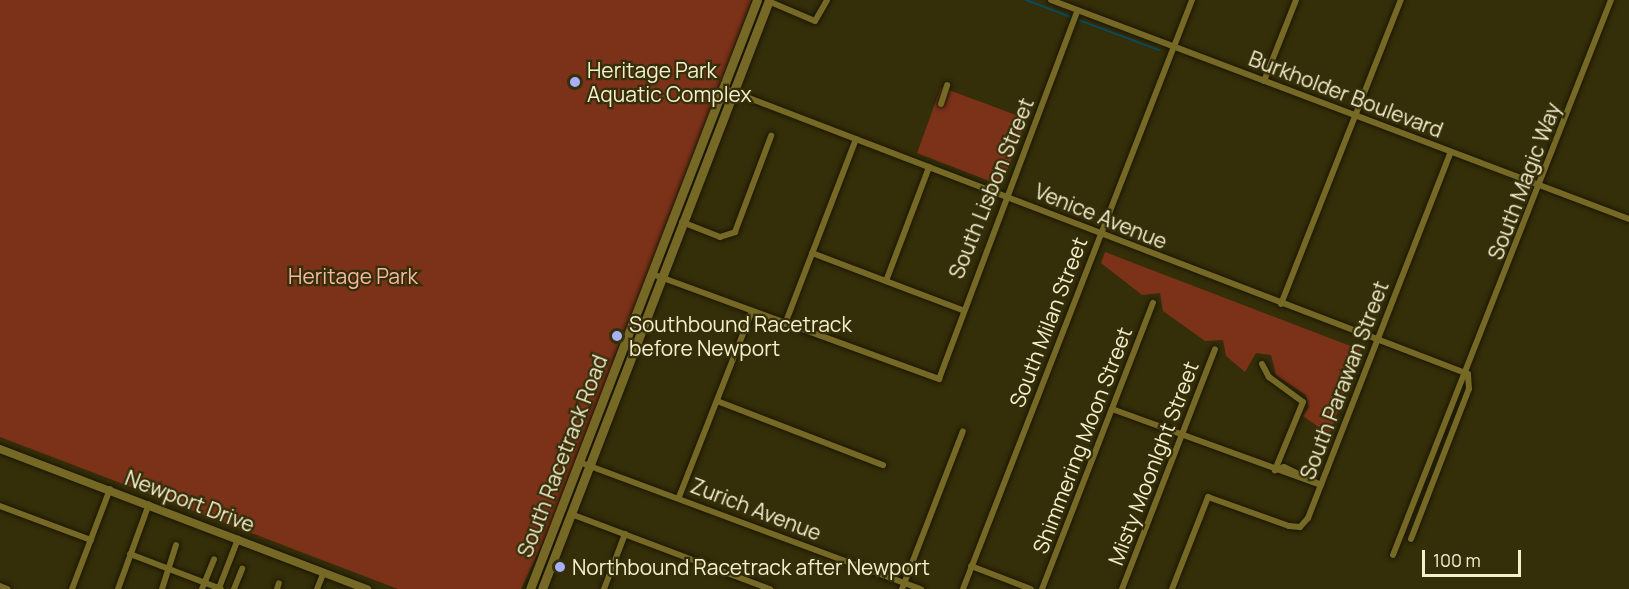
<!DOCTYPE html>
<style>
body{margin:0}
#map{position:relative;width:1629px;height:589px;overflow:hidden;background:#342e09;font-family:Manrope,sans-serif}
div>[style]{position:absolute}
[style*='--x']{left:calc(var(--x)*1px);top:calc(var(--y)*1px);width:calc(var(--w)*1px);rotate:calc(var(--a)*1deg)}
.green>*{inset:0;background:#7b3219}
.stream>*{height:2px;margin:-1px;padding:0 1px;transform-origin:1px;border-radius:1px;background:#0a4b5b}
.roads{filter:drop-shadow(0 0 2px #1a1603) drop-shadow(0 0 2px #1a1603)}
.minor>*{height:6px;margin:-3px;padding:0 3px;transform-origin:3px;border-radius:3px;background:#756925}
.tertiary>*{height:8px;margin:-4px;padding:0 4px;transform-origin:4px;border-radius:4px;background:#756925}
.secondary>*{height:9px;margin:-4.5px;padding:0 4.5px;transform-origin:4.5px;border-radius:4.5px;background:#756925}
.dots>*{width:16px;height:16px;translate:-50% -50%;box-sizing:border-box;border:3px solid #342e09;border-radius:50%}
span{translate:-50% -50%;white-space:nowrap;text-align:center;line-height:1.15;-webkit-text-stroke:4.5px #342e09;paint-order:stroke}
.poi-label{font-size:21px;color:#f5efce}
.left{translate:0 -50%;text-align:left}
.street-label{font-size:21px;color:#f5efce}
.park-label{font-size:21px;color:#f6b8a4}
.scale{position:absolute;left:1422px;top:550px;width:99px;height:27px;box-sizing:border-box;border:3px solid #f5efce;border-top:0;padding-left:8px;font-size:18px;line-height:21px;white-space:nowrap;color:#f5efce;-webkit-text-stroke:4px #342e09;paint-order:stroke}
</style>
<div id="map">
<div class="green">
<i style="clip-path:polygon(0 0,752px 0,574px 477px,521px 589px,398px 589px,0 437px)"></i>
<i style="clip-path:polygon(941px 87px,1027px 119px,1003px 181px,997px 184px,917px 153px)"></i>
<i style="clip-path:polygon(1105px 252px,1361px 350px,1329px 435px,1303px 416px,1309px 407px,1306px 395px,1276px 375px,1271px 355px,1256px 353px,1245px 372px,1226px 356px,1223px 340px,1205px 341px,1163px 311px,1160px 293px,1142px 295px,1101px 263px)"></i>
</div>
<div class="stream">
<i style="--x:1026;--y:0;--w:142;--a:20.6"></i>
</div>
<div class="roads">
<div class="minor">
<i style="--x:1051;--y:0;--w:618;--a:20.75"></i>
<i style="--x:768;--y:1;--w:51;--a:23.1"></i>
<i style="--x:815;--y:21;--w:24;--a:-60"></i>
<i style="--x:1264;--y:81;--w:87;--a:-68.4"></i>
<i style="--x:723;--y:88;--w:798;--a:21"></i>
<i style="--x:941;--y:104;--w:20;--a:-72"></i>
<i style="--x:682;--y:222;--w:41;--a:21.5"></i>
<i style="--x:720;--y:237;--w:16;--a:-18"></i>
<i style="--x:735;--y:232;--w:103;--a:-69.4"></i>
<i style="--x:812;--y:253;--w:160;--a:20.8"></i>
<i style="--x:652;--y:274;--w:306;--a:20.1"></i>
<i style="--x:939;--y:379;--w:394;--a:-69.4"></i>
<i style="--x:886;--y:281;--w:122;--a:-69.3"></i>
<i style="--x:1281;--y:304;--w:327;--a:-68.5"></i>
<i style="--x:785;--y:324;--w:198;--a:-69"></i>
<i style="--x:1262;--y:364;--w:15;--a:62"></i>
<i style="--x:1269;--y:377;--w:42;--a:36.3"></i>
<i style="--x:1303;--y:402;--w:74;--a:112.4"></i>
<i style="--x:717;--y:401;--w:178;--a:21.1"></i>
<i style="--x:1112;--y:409;--w:222;--a:20"></i>
<i style="--x:579;--y:462;--w:365;--a:20.4"></i>
<i style="--x:1275;--y:470;--w:9;--a:-18"></i>
<i style="--x:1284;--y:467;--w:41;--a:25.9"></i>
<i style="--x:679;--y:497;--w:200;--a:-68.6"></i>
<i style="--x:0;--y:506;--w:97;--a:20.5"></i>
<i style="--x:571;--y:514;--w:213;--a:20.7"></i>
<i style="--x:1411;--y:539;--w:161;--a:-68.9"></i>
<i style="--x:1469;--y:389;--w:15;--a:-94"></i>
<i style="--x:130;--y:554;--w:97;--a:21"></i>
<i style="--x:1393;--y:555;--w:596;--a:-68.56"></i>
<i style="--x:971;--y:566;--w:64;--a:21"></i>
<i style="--x:0;--y:586;--w:8;--a:23"></i>
<i style="--x:219;--y:588;--w:53;--a:-68.8"></i>
<i style="--x:72;--y:589;--w:107;--a:-69.2"></i>
<i style="--x:118;--y:589;--w:90;--a:-70"></i>
<i style="--x:162;--y:589;--w:46;--a:-72.3"></i>
<i style="--x:202;--y:589;--w:32;--a:-68"></i>
<i style="--x:234;--y:589;--w:22;--a:-68"></i>
<i style="--x:277;--y:589;--w:6;--a:-72"></i>
<i style="--x:317;--y:589;--w:18;--a:-68"></i>
<i style="--x:604;--y:589;--w:59;--a:-69.1"></i>
<i style="--x:902;--y:589;--w:169;--a:-68.9"></i>
<i style="--x:963;--y:589;--w:632;--a:-68.75"></i>
<i style="--x:1042;--y:589;--w:307;--a:-68.8"></i>
<i style="--x:1122;--y:589;--w:257;--a:-68.8"></i>
<i style="--x:1172;--y:589;--w:99;--a:-68.6"></i>
<i style="--x:1208;--y:497;--w:86;--a:19.7"></i>
<i style="--x:1289;--y:526;--w:11;--a:5"></i>
<i style="--x:1300;--y:527;--w:12;--a:-48"></i>
<i style="--x:1308;--y:518;--w:393;--a:-68.7"></i>
</div>
<div class="tertiary">
<i style="--x:0;--y:449;--w:393;--a:20.9"></i>
</div>
<div class="secondary">
<i style="--x:530;--y:589;--w:631;--a:-68.92"></i>
<i style="--x:542;--y:589;--w:631;--a:-68.92"></i>
</div>
</div>
<div class="dots">
<i style="left:575px;top:82px;background:#a8b0fc"></i>
<i style="left:617px;top:336px;background:#a8b0fc"></i>
<i style="left:560px;top:567px;background:#a8b0fc"></i>
</div>
<div class="poi-label">
<span class="left" style="left:587px;top:82px">Heritage Park<br>Aquatic Complex</span>
<span class="left" style="left:629px;top:336px">Southbound Racetrack<br>before Newport</span>
<span class="left" style="left:572px;top:567px">Northbound Racetrack after Newport</span>
</div>
<div class="street-label">
<span style="left:1346px;top:94px;rotate:21deg">Burkholder Boulevard</span>
<span style="left:1524px;top:181px;rotate:-69deg">South Magic Way</span>
<span style="left:991px;top:188px;rotate:-68deg">South Lisbon Street</span>
<span style="left:1101px;top:216px;rotate:22deg">Venice Avenue</span>
<span style="left:1048px;top:322px;rotate:-69deg">South Milan Street</span>
<span style="left:1344px;top:380px;rotate:-69deg">South Parawan Street</span>
<span style="left:1082px;top:440px;rotate:-69deg">Shimmering Moon Street</span>
<span style="left:562px;top:456px;rotate:-69deg">South Racetrack Road</span>
<span style="left:1153px;top:463px;rotate:-69deg">Misty Moonlght Street</span>
<span style="left:190px;top:501px;rotate:21deg">Newport Drive</span>
<span style="left:756px;top:509px;rotate:21deg">Zurich Avenue</span>
</div>
<div class="park-label">
<span style="left:353px;top:276px">Heritage Park</span>
</div>
<div class="scale">100 m</div>
</div>
